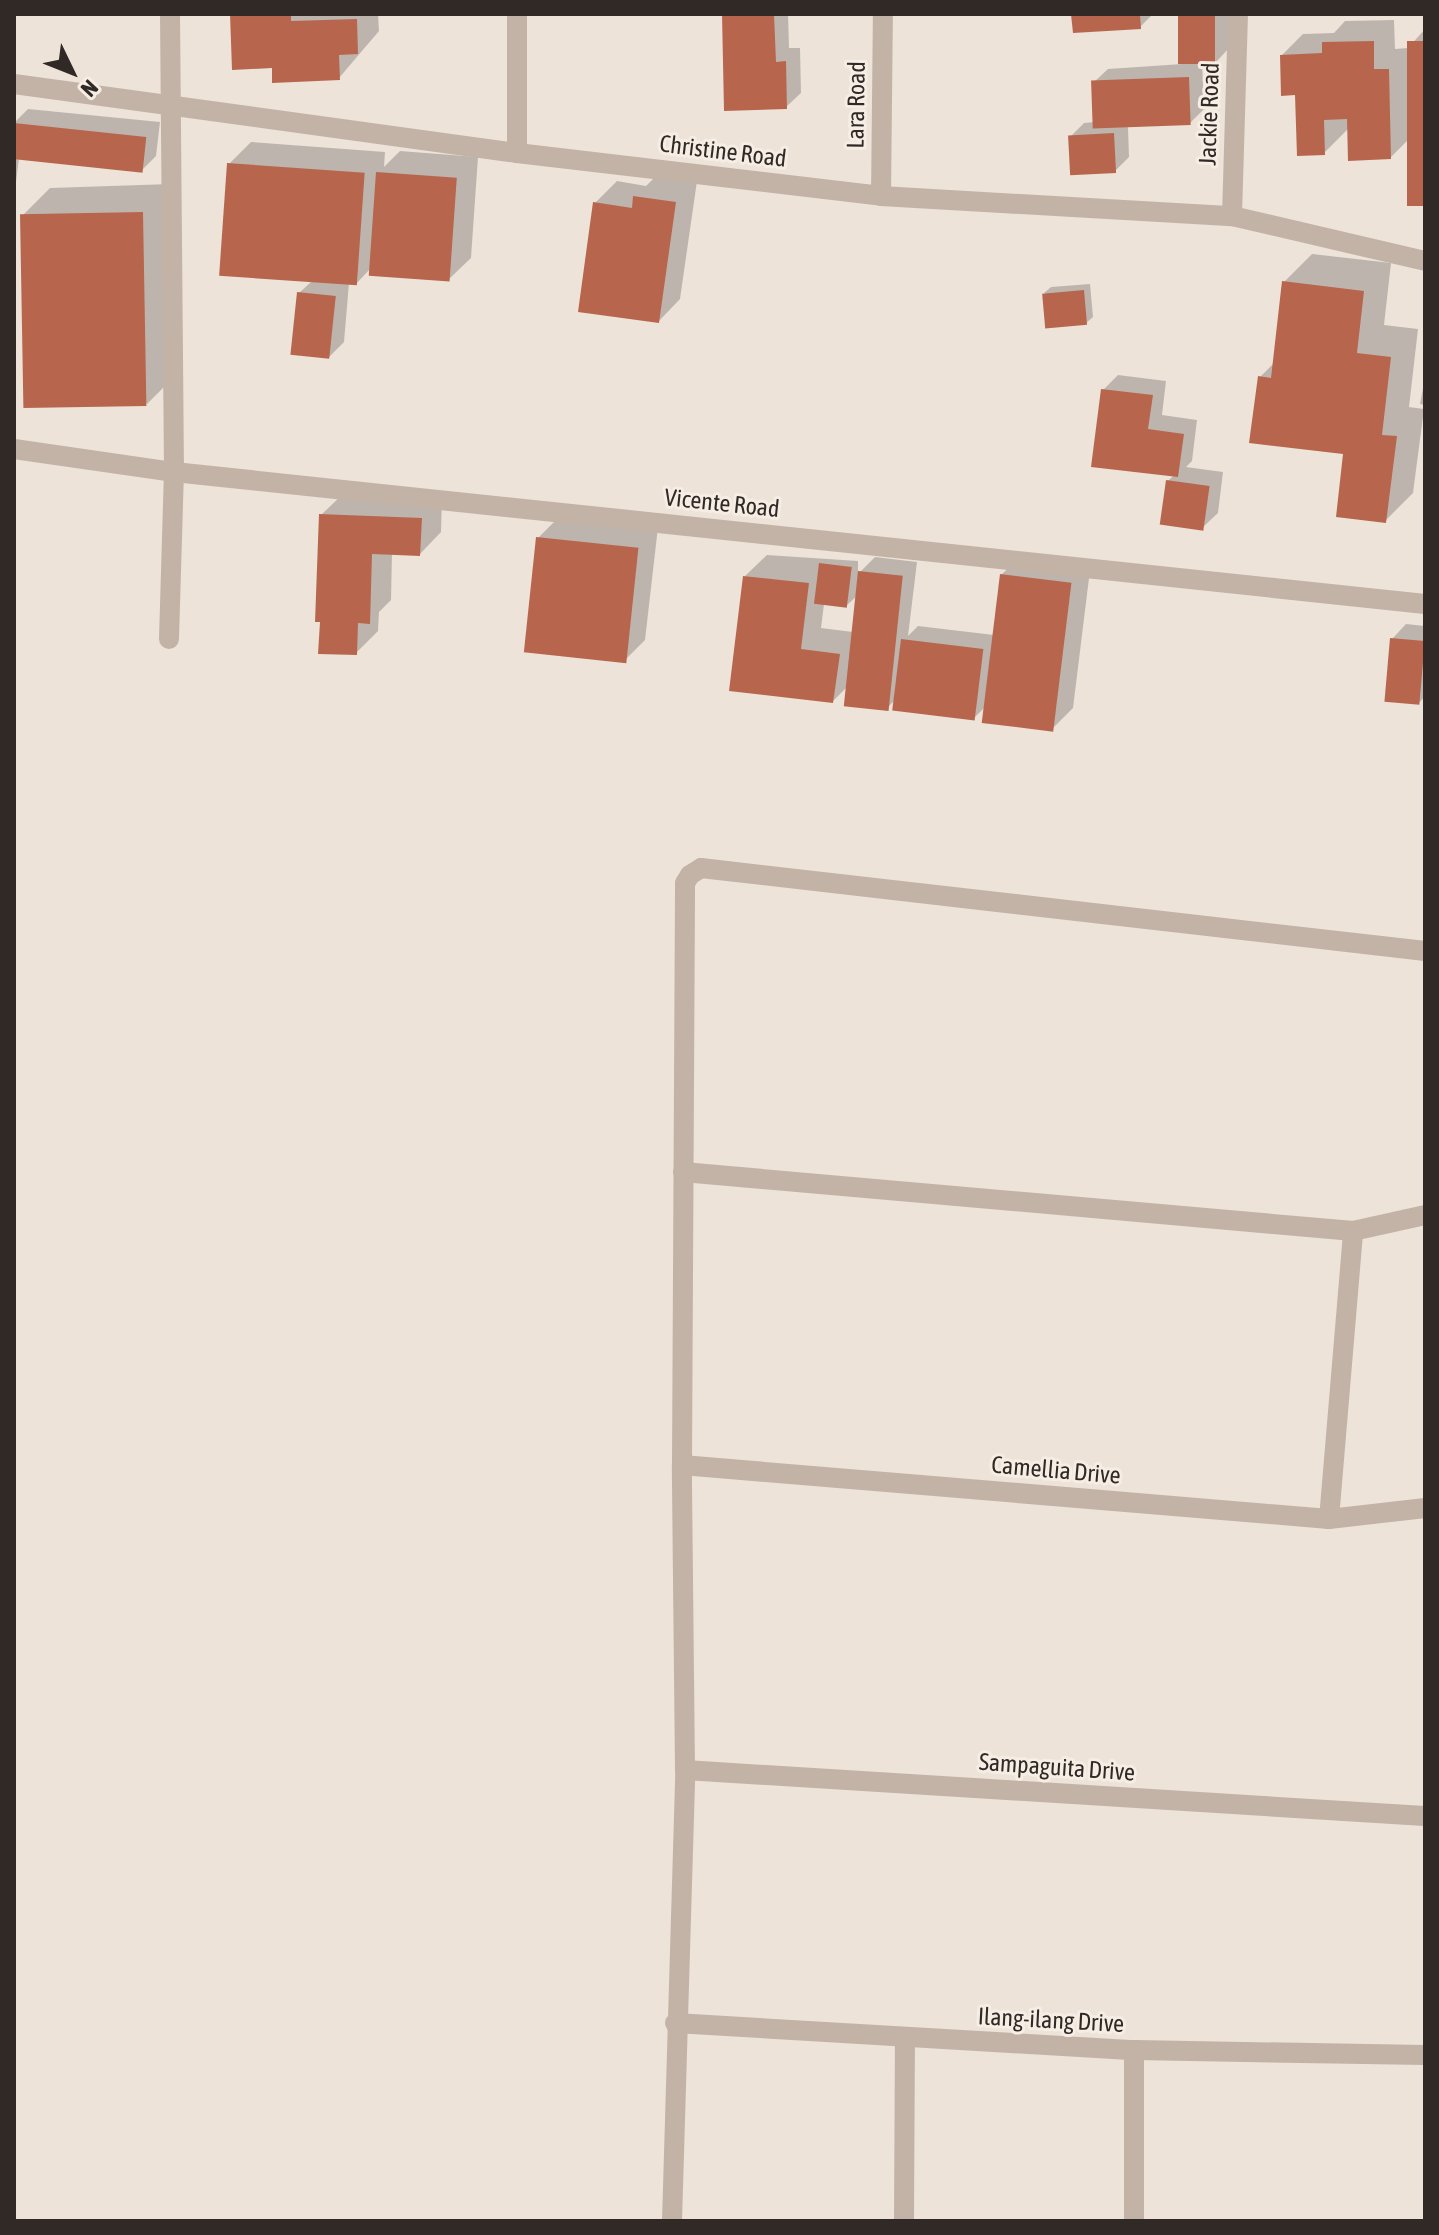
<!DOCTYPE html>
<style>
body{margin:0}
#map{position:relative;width:1439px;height:2235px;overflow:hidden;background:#ede3d9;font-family:"Asap Condensed",sans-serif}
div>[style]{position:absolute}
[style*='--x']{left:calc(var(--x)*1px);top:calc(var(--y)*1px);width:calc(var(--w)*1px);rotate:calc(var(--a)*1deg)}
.shadow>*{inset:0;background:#0003}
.building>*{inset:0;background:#b7664d;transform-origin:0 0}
.minor>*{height:20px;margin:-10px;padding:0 10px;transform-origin:10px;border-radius:10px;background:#c3b3a6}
span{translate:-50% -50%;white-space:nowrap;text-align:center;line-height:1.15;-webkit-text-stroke:6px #f6eee4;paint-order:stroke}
.street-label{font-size:24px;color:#312926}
.frame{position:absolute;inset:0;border:16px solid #312926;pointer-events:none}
.north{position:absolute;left:32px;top:32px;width:80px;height:80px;-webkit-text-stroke:6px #f6eee4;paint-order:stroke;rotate:133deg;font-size:22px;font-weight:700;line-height:32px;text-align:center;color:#312926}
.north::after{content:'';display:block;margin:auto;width:28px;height:36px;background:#312926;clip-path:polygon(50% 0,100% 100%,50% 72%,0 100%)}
</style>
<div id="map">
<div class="shadow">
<i style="clip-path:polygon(232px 14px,378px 14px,379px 31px,339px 78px,273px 66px)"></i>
<i style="clip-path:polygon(724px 14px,788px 14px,789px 48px,800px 48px,801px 93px,786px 107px)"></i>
<i style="clip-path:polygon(1073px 14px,1153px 14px,1140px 27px)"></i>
<i style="clip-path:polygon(1180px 14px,1230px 14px,1231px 46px,1217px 61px,1202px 61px,1204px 109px,1190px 123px,1128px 127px,1129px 157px,1115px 171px,1070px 137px,1084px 123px,1095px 122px,1093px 83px,1108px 69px,1182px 64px)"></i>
<i style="clip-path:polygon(1394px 20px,1395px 49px,1408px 48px,1425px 29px,1425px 204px,1408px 140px,1391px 157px,1349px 128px,1324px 153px,1282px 55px,1303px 34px,1334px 33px,1345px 21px)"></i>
<i style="clip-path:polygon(28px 109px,160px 122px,156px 156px,142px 170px,19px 158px,14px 198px,14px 123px)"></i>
<i style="clip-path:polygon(251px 142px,385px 152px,384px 167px,400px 151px,478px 157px,471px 258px,449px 279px,370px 269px,356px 284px,349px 283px,344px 342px,329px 357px,299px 293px,312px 281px,229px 164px)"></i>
<i style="clip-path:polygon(657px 175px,697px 181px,680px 299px,659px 321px,595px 203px,617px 181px,646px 186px)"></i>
<i style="clip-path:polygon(171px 184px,175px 376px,147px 404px,22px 216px,50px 188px)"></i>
<i style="clip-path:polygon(1312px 254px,1391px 263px,1384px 325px,1418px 329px,1409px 407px,1424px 409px,1413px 493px,1385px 521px,1346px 453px,1260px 377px,1275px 362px,1284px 282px)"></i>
<i style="clip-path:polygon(1090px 284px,1093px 317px,1086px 323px,1044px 293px,1051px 287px)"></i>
<i style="clip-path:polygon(1118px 375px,1166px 381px,1162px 415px,1197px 420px,1192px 461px,1186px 467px,1223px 472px,1218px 513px,1203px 527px,1168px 481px,1174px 475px,1103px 390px)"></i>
<i style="clip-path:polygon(1425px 378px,1425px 405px,1420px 404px)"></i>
<i style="clip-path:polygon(343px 494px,442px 497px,441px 532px,420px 554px,392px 553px,391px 600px,379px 612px,378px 631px,356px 653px,321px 515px)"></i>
<i style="clip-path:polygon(560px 516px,658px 527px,645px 640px,623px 662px,538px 538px)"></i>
<i style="clip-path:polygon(evenodd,1023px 554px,1091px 562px,1073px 708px,1052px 729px,985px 707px,973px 719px,896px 699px,886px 709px,846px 688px,833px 701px,745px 576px,767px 555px,858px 561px,858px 592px,860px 572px,875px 557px,917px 562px,908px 636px,918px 626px,994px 635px,1001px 575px,1023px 554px,858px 595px,853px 632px,821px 628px,824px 604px,846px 606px,858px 595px)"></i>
<i style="clip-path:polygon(1406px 624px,1425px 626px,1425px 696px,1419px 703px,1392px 639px)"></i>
</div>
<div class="building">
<i style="clip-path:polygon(230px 14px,291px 14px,291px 21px,357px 19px,358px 54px,339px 55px,340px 80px,272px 83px,272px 68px,232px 70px)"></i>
<i style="clip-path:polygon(722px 14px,774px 14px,776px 62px,786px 61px,787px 109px,724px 111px)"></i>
<i style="clip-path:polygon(1071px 14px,1140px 14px,1141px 29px,1073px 33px)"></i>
<i style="left:1178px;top:14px;width:37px;height:50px"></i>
<i style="clip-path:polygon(1374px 41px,1374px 69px,1389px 69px,1391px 159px,1348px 161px,1347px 119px,1324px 120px,1325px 155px,1297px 156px,1295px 95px,1281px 96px,1280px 55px,1322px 53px,1322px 42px)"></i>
<i style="left:1425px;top:41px;width:165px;height:18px;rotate:90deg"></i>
<i style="left:1189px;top:77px;width:48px;height:98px;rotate:88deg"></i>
<i style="left:14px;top:123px;width:133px;height:36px;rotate:6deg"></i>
<i style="left:1114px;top:133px;width:40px;height:46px;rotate:87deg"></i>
<i style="left:227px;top:163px;width:138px;height:113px;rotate:4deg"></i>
<i style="left:376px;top:172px;width:81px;height:104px;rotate:4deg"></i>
<i style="clip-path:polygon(633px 196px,676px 202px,659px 323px,578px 312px,593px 202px,632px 208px)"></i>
<i style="left:143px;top:212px;width:194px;height:123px;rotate:89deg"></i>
<i style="clip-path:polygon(1282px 281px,1364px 291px,1357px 353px,1391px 357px,1382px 435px,1397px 436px,1386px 523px,1336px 517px,1343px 454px,1249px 443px,1258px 376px,1271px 378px)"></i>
<i style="left:1084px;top:290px;width:35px;height:42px;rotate:85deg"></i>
<i style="left:297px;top:292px;width:39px;height:63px;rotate:6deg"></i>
<i style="clip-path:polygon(1101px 389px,1153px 395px,1148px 429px,1184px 434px,1178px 477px,1091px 467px)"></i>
<i style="left:1166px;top:480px;width:44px;height:45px;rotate:8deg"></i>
<i style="clip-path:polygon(319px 514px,422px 518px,420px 556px,372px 554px,370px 624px,358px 623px,357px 655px,318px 654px,320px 622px,315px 622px)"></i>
<i style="left:536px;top:537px;width:103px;height:116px;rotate:6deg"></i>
<i style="left:819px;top:563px;width:33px;height:41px;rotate:7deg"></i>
<i style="left:858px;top:571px;width:45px;height:136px;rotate:6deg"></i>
<i style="left:1000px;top:574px;width:72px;height:150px;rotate:7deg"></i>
<i style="clip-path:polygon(743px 576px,809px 583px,801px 649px,840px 654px,833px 703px,729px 691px)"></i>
<i style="left:1390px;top:638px;width:35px;height:64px;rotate:5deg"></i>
<i style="left:901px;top:639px;width:83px;height:72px;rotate:7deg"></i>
</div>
<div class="minor">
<i style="--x:14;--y:84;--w:508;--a:7.81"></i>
<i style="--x:517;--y:153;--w:367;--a:6.7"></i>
<i style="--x:881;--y:196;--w:352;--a:3.3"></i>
<i style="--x:1232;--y:216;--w:198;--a:13.1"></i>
<i style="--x:517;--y:153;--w:139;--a:-90"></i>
<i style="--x:881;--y:196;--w:182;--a:-89.4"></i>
<i style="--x:1232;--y:216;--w:202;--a:-88.3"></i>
<i style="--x:14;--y:449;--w:162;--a:8.2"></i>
<i style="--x:174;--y:472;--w:1258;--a:6.02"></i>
<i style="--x:169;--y:639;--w:167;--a:-88.3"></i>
<i style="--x:174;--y:472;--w:458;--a:-90.5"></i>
<i style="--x:683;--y:1172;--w:673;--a:5.03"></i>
<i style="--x:1353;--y:1231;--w:74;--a:-12.5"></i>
<i style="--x:682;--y:1465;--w:649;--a:4.77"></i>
<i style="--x:1329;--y:1519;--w:97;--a:-6.5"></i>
<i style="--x:1329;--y:1519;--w:289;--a:-85.2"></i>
<i style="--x:685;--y:1770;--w:741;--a:3.56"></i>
<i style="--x:675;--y:2023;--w:460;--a:3.4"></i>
<i style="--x:1134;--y:2050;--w:291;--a:1"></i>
<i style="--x:1134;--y:2050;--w:171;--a:90"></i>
<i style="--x:672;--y:2221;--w:451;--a:-88.3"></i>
<i style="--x:685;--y:1770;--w:305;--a:-90.6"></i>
<i style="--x:682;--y:1465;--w:582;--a:-89.7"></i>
<i style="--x:685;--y:883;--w:9;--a:-58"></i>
<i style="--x:690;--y:875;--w:13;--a:-32"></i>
<i style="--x:701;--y:868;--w:729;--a:6.54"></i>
<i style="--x:904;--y:2221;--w:184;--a:-89.7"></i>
</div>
<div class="street-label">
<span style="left:856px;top:105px;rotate:-89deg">Lara Road</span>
<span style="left:1209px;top:114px;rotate:-88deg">Jackie Road</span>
<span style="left:723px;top:151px;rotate:7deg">Christine Road</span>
<span style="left:722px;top:503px;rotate:6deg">Vicente Road</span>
<span style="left:1056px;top:1470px;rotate:5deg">Camellia Drive</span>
<span style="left:1057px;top:1767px;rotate:4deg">Sampaguita Drive</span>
<span style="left:1051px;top:2020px;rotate:3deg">Ilang-ilang Drive</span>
</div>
<div class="frame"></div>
<div class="north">N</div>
</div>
